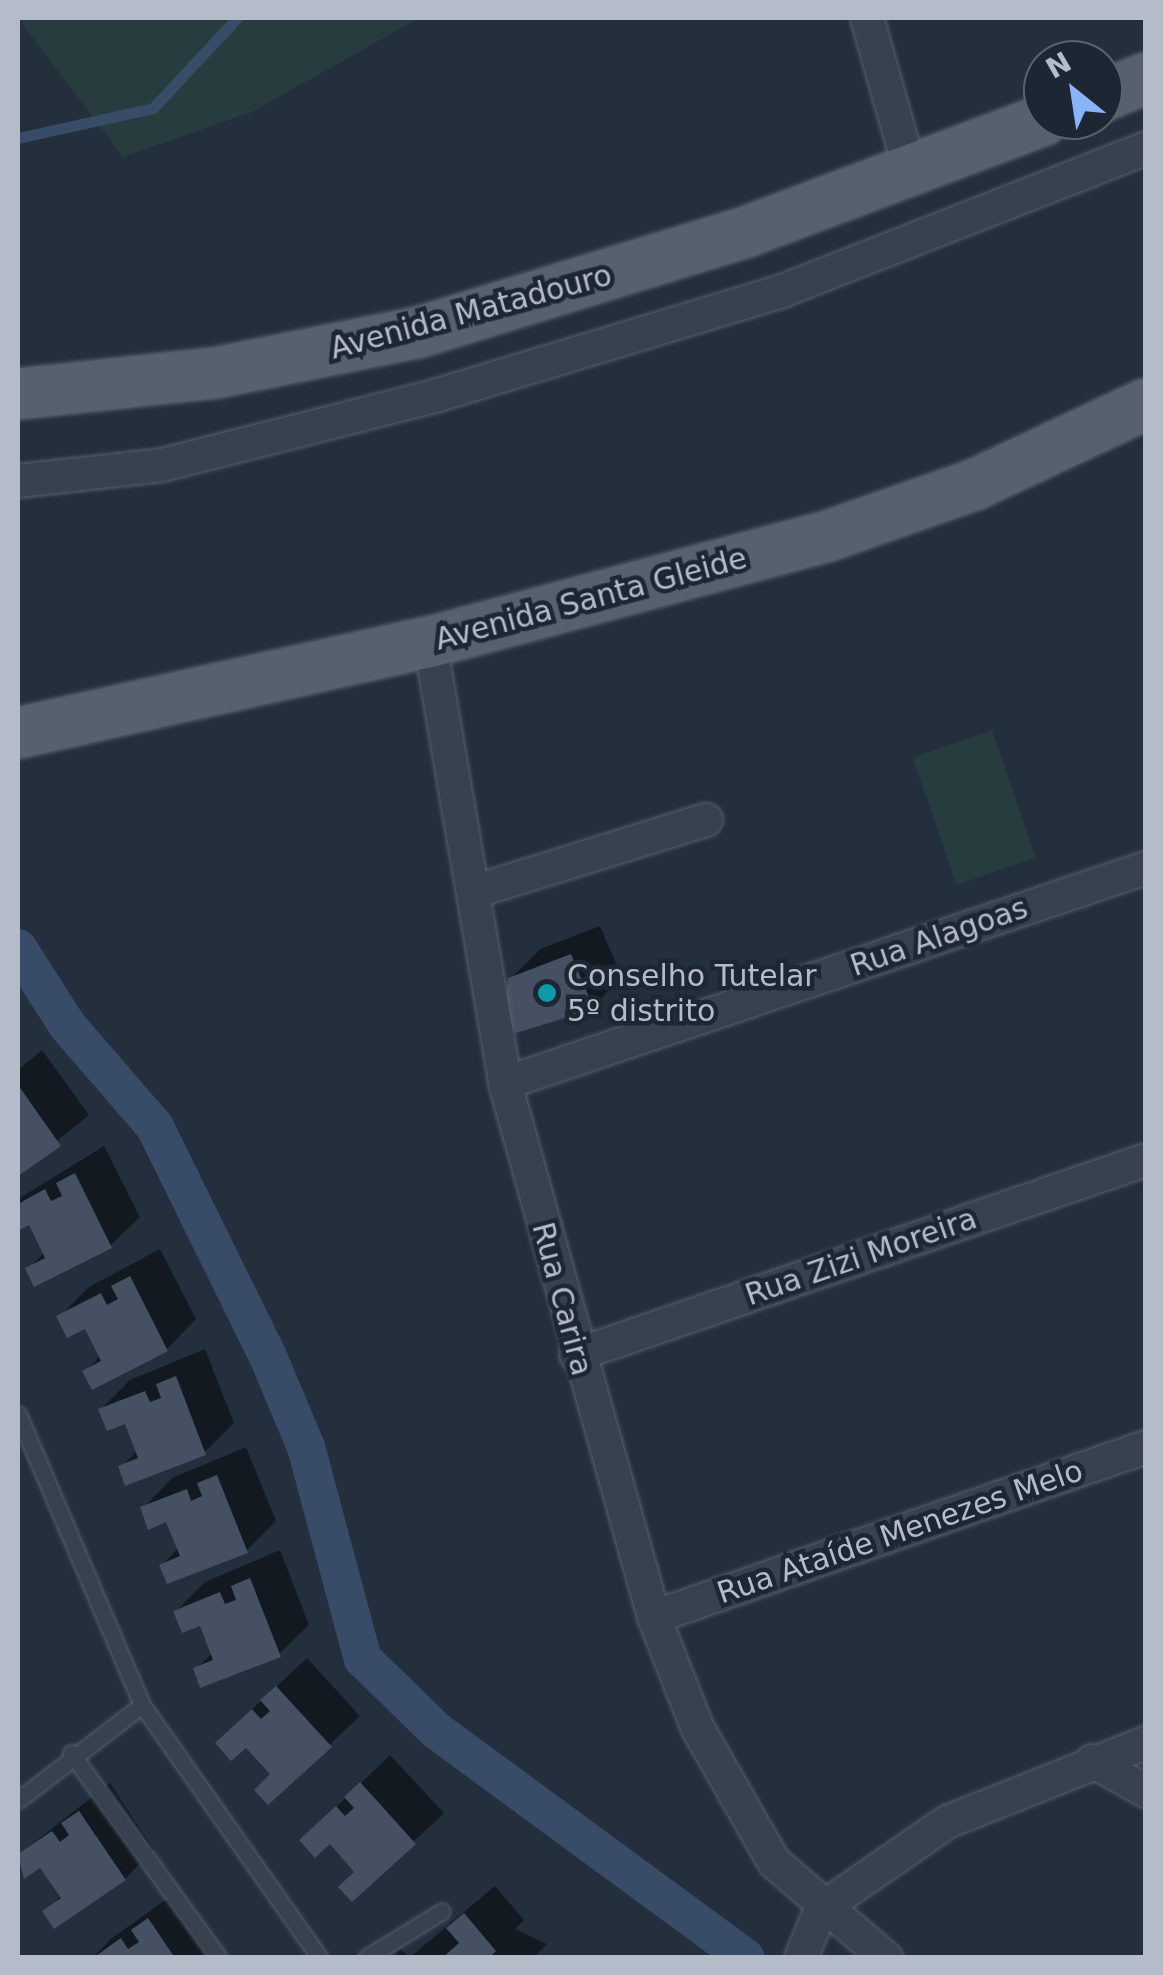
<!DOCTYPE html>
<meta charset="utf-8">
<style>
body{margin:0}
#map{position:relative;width:1163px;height:1975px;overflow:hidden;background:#242f3e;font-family:"DejaVu Sans",sans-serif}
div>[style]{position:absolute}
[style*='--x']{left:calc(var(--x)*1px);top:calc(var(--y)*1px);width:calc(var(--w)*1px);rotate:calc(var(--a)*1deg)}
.green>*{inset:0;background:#263c3f;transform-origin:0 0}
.shadow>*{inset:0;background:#0007}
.stream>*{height:11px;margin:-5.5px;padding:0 5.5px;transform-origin:5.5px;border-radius:5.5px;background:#394c67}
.canal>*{height:38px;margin:-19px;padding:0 19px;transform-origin:19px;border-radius:19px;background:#394c67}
.building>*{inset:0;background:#455162}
.roads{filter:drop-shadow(0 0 2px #565f6c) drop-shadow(0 0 2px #565f6c)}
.service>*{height:15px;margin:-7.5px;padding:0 7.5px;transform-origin:7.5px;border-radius:7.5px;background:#38414e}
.minor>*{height:32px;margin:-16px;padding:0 16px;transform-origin:16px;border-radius:16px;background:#38414e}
.primary>*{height:50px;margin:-25px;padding:0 25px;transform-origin:25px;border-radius:25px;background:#56606e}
.dots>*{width:28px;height:28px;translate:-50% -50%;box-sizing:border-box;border:5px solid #1d2633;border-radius:50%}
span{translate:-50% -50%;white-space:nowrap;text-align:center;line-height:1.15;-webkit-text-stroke:9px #1d2633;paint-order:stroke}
.street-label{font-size:30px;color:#b4bcc9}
.poi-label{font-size:30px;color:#b4bcc9}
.left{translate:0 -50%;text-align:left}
.frame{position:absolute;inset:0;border:20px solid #b4bcc9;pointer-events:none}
.north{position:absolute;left:1023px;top:40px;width:100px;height:100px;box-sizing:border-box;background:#1d2633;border:2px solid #59626f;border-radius:50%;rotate:330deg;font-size:28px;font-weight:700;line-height:40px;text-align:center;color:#b4bcc9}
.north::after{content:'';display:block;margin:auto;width:35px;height:45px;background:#8ab4f8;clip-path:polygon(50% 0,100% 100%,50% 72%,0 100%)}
</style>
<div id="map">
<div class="green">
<i style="clip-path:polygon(18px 18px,419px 18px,254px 111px,123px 157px)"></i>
<i style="left:992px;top:730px;width:135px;height:84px;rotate:71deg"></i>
</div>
<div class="shadow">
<i style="clip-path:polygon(600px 926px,622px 977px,593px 1007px,516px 1030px,510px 979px,540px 949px)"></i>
<i style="clip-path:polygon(42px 1050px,89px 1115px,18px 1173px,18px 1070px)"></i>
<i style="clip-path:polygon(104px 1146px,140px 1217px,110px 1246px,28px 1269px,45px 1252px,30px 1222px,18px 1228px,18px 1199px)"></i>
<i style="clip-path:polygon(160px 1249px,196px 1319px,167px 1349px,85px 1372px,101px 1355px,86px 1325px,59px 1317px,89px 1287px)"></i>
<i style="clip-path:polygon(205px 1349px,234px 1423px,204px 1453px,121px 1467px,138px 1450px,127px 1421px,101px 1409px,130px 1380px)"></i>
<i style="clip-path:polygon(246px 1447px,276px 1521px,246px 1551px,162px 1565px,179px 1548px,168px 1519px,143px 1508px,172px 1478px)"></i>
<i style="clip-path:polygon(280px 1550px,309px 1625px,279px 1654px,196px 1669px,213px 1652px,202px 1623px,176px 1611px,205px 1582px)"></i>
<i style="clip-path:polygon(307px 1658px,360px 1716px,269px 1802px,273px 1774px,247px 1714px)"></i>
<i style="clip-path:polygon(390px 1755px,444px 1813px,353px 1899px,357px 1871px,332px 1811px)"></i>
<i style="clip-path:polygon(110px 1783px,154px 1849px,125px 1879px,45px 1911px,62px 1895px,41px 1865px,24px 1875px,18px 1855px)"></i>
<i style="clip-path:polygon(495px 1886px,524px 1920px,515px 1929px,547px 1944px,533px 1958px,409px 1958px)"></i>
<i style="clip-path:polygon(178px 1891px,222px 1958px,92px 1958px,112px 1938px)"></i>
<i style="clip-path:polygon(401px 1949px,409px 1958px,391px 1958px)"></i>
</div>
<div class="stream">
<i style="--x:18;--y:138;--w:138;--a:-12.5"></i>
<i style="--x:153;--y:108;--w:123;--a:-47"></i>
</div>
<div class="canal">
<i style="--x:18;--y:948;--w:91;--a:57.5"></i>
<i style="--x:67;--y:1025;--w:135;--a:49.2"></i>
<i style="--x:155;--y:1127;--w:258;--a:63.8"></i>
<i style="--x:269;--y:1359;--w:95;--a:67.2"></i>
<i style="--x:306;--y:1447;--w:220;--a:75"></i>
<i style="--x:363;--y:1659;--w:103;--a:44.2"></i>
<i style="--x:437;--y:1731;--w:383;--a:36.3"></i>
</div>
<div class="building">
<i style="clip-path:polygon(571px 954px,594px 1009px,516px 1033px,504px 1020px,508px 978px)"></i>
<i style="clip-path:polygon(18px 1085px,61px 1146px,18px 1176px)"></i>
<i style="clip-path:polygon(75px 1173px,112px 1248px,34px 1287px,25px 1268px,45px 1258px,29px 1225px,18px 1231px,18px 1204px,45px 1189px,51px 1201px,62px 1196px,56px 1183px)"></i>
<i style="clip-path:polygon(130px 1276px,168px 1351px,92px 1390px,82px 1371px,101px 1361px,85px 1329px,67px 1338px,56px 1316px,101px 1293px,107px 1305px,118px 1299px,111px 1286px)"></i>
<i style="clip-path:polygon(176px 1376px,206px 1455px,125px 1486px,118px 1466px,138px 1458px,125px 1424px,107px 1431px,98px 1409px,145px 1391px,150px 1402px,161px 1398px,156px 1384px)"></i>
<i style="clip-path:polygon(217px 1475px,248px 1553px,167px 1584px,159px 1565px,180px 1556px,166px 1522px,148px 1530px,140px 1507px,187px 1489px,191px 1501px,202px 1496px,197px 1483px)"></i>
<i style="clip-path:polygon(250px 1578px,281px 1657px,200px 1688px,193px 1668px,213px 1660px,200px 1626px,182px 1633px,173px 1611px,220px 1592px,225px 1604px,236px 1600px,231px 1586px)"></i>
<i style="clip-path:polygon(276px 1686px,332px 1747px,268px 1805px,254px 1790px,270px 1774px,246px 1748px,231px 1761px,215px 1743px,252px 1709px,261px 1719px,270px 1711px,260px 1700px)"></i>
<i style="clip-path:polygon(360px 1782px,416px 1844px,352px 1902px,338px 1887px,354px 1872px,330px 1844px,315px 1858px,299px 1840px,336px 1806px,345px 1816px,354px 1808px,344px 1797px)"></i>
<i style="clip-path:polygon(79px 1811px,126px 1880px,54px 1929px,42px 1911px,61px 1898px,40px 1868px,24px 1879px,18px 1854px,52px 1831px,60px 1842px,69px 1835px,61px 1823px)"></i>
<i style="clip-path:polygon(464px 1913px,496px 1951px,489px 1958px,442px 1958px,459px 1943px,446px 1928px)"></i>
<i style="clip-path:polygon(148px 1918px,175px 1958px,93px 1958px,121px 1938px,128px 1949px,139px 1942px,131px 1930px)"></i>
</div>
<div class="roads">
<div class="service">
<i style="--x:18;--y:1414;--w:316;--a:66.9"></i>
<i style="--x:142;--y:1705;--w:156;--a:142.5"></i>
<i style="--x:142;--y:1705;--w:309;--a:54.9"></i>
<i style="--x:71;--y:1753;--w:253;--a:54.2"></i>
<i style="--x:366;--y:1958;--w:89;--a:-31.7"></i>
</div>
<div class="minor">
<i style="--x:867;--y:18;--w:161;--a:74.2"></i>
<i style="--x:18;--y:481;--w:145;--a:-6.3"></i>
<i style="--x:162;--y:465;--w:285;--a:-14.2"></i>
<i style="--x:438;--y:395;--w:359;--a:-16.8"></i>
<i style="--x:782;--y:291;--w:391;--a:-21.4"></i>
<i style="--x:430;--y:642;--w:447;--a:80.3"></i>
<i style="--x:505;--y:1083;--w:554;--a:74.41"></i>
<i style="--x:654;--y:1617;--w:118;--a:68.6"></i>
<i style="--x:697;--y:1727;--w:155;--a:60.3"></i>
<i style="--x:774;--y:1862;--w:148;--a:40.6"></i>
<i style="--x:473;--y:892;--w:244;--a:-17.2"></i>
<i style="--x:505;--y:1083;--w:676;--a:-18.54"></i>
<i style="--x:576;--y:1355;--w:602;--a:-18.89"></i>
<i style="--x:654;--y:1617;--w:521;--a:-19.06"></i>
<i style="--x:1092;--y:1761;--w:62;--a:29.1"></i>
<i style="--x:821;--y:1909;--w:153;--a:-34.6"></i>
<i style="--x:947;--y:1822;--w:214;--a:-21.7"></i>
<i style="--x:801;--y:1958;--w:53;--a:-67.8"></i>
</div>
<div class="primary">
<i style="--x:1103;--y:96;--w:47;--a:-22.7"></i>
<i style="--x:18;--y:394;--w:198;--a:-6.1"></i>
<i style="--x:215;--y:373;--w:205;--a:-11.3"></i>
<i style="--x:416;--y:333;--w:342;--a:-17"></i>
<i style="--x:743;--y:233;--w:321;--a:-20.6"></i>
<i style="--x:18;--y:733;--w:422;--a:-12.5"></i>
<i style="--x:430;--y:642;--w:412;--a:-14.9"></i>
<i style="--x:828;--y:536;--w:155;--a:-19.3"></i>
<i style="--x:974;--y:485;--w:190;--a:-25.2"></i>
</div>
</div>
<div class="dots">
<i style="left:547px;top:993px;background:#0f9aa8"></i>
</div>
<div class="street-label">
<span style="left:471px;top:312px;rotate:-15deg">Avenida Matadouro</span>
<span style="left:591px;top:599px;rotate:-15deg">Avenida Santa Gleide</span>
<span style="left:939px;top:937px;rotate:-19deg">Rua Alagoas</span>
<span style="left:861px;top:1257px;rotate:-19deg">Rua Zizi Moreira</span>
<span style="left:562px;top:1299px;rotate:75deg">Rua Carira</span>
<span style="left:900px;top:1532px;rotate:-19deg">Rua Ataíde Menezes Melo</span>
</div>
<div class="poi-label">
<span class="left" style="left:567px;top:993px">Conselho Tutelar<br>5º distrito</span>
</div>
<div class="frame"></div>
<div class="north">N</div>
</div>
